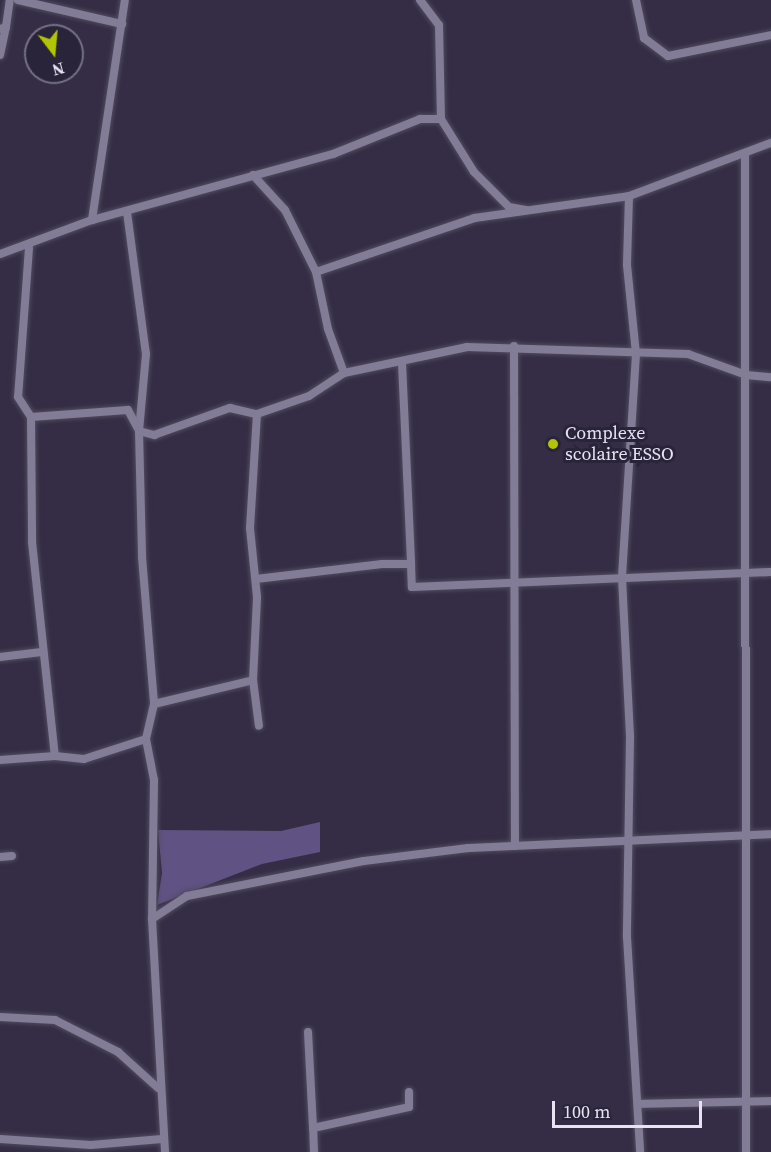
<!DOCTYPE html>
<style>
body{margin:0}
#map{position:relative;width:771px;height:1152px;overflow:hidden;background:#342d45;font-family:"Source Serif 4",serif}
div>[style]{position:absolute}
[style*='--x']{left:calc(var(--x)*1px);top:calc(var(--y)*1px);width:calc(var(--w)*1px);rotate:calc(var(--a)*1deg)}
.green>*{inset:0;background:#605282}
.roads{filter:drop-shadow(0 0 2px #514b5f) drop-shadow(0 0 2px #514b5f)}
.street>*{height:8px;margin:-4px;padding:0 4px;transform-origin:4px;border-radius:4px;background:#837c97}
.dots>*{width:16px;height:16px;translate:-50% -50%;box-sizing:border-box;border:3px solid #2a243a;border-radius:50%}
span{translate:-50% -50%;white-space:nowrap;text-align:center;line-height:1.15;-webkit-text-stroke:6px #2a243a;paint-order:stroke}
.poi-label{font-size:18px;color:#e7e3f3}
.left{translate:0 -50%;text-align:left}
.north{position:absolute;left:24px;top:24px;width:60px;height:60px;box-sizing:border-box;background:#2a243a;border:2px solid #767084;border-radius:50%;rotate:164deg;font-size:16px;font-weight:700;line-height:24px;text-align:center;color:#e7e3f3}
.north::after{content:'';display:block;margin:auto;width:21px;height:27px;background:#b1c500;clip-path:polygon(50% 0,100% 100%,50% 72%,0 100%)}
.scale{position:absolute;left:552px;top:1101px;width:150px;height:27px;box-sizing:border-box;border:3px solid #e7e3f3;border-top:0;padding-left:8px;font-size:18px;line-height:21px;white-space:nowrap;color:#e7e3f3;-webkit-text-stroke:4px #2a243a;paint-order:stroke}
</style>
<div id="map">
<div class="green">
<i style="clip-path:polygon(320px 822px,320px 852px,262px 864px,157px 905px,162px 873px,158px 830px,281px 831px)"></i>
</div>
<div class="roads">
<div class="street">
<i style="--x:18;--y:0;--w:107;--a:13"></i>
<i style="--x:420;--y:0;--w:31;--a:53"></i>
<i style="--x:439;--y:25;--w:94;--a:88.8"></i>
<i style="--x:636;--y:0;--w:39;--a:78"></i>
<i style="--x:644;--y:38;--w:30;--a:37"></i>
<i style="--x:668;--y:56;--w:105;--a:-11.5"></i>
<i style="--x:0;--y:29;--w:6;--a:-18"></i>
<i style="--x:6;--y:27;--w:27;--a:-82"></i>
<i style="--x:0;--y:55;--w:29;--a:-78"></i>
<i style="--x:745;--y:154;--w:998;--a:89.94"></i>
<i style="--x:253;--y:175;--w:47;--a:47.6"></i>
<i style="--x:285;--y:210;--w:69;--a:63.4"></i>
<i style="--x:316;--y:272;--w:58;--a:78.1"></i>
<i style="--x:328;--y:329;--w:47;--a:70"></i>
<i style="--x:629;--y:196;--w:69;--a:91.7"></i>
<i style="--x:627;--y:265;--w:89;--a:84.2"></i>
<i style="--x:636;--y:354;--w:224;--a:93.6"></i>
<i style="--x:622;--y:578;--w:160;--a:87.1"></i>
<i style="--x:630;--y:738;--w:199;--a:90.9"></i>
<i style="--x:627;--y:937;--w:215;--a:86.5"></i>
<i style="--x:127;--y:212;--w:143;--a:82.4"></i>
<i style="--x:146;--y:354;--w:77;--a:95.2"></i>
<i style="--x:139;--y:431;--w:126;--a:88.6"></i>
<i style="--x:142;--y:557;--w:147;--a:85.3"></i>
<i style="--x:154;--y:704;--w:36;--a:103"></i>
<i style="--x:146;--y:739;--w:42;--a:79"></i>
<i style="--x:154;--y:780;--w:139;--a:90.8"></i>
<i style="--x:152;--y:919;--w:233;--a:86.8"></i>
<i style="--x:92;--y:220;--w:222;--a:-81.5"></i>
<i style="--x:29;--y:248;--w:149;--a:94.2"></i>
<i style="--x:18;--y:397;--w:24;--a:57"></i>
<i style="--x:31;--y:417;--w:125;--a:89.5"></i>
<i style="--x:32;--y:542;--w:215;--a:83.9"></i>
<i style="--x:55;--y:756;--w:29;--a:6"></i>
<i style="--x:84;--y:759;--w:65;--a:-17.9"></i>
<i style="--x:0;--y:254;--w:98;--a:-20.3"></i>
<i style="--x:92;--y:220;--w:250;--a:-15.3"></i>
<i style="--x:333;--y:154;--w:94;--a:-21.9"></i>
<i style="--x:420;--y:119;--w:21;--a:0"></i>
<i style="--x:441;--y:119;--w:62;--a:58.1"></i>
<i style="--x:474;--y:172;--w:49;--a:45"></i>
<i style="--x:509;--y:207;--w:17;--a:10"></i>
<i style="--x:316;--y:272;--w:168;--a:-18.8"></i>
<i style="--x:475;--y:218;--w:156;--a:-8.1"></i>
<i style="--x:629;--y:196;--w:152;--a:-20.5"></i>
<i style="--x:514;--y:346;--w:500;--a:89.89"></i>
<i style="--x:402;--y:363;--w:201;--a:87.4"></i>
<i style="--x:31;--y:417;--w:97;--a:-4.1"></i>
<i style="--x:128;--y:410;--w:24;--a:62"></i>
<i style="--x:139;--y:431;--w:16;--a:15"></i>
<i style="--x:154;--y:435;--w:81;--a:-19.6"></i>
<i style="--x:230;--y:408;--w:28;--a:13"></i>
<i style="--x:256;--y:579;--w:127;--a:-6.8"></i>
<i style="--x:382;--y:564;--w:29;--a:0"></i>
<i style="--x:411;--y:564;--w:23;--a:88"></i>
<i style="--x:412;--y:587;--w:359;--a:-2.4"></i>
<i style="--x:0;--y:657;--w:42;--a:-6.8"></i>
<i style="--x:253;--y:680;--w:83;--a:-87.2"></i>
<i style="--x:257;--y:597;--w:69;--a:-95.8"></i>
<i style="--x:250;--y:528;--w:114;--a:-86.5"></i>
<i style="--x:257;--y:414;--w:55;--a:-19.1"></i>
<i style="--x:309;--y:396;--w:42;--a:-33.3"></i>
<i style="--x:344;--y:373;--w:126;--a:-11.9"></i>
<i style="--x:467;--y:347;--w:221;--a:1.8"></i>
<i style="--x:688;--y:354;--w:62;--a:19.9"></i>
<i style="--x:746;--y:375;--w:25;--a:5"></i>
<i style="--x:154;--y:704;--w:102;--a:-13.6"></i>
<i style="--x:253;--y:680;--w:46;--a:82.6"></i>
<i style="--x:0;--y:760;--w:55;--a:-4.2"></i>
<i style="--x:0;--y:857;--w:12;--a:-5"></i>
<i style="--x:152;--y:919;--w:42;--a:-33.3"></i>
<i style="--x:187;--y:896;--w:180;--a:-11.2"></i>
<i style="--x:364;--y:861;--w:105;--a:-7.1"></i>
<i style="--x:468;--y:848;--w:303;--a:-2.6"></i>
<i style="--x:0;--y:1017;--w:55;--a:3.1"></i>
<i style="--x:55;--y:1020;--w:71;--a:26.9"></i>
<i style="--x:118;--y:1052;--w:54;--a:42"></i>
<i style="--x:308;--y:1032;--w:96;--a:87"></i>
<i style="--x:638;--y:1104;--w:133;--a:-1.3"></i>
<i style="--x:0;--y:1139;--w:91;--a:3.8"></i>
<i style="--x:91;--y:1145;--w:71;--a:-4.8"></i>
<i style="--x:314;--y:1152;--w:24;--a:-92"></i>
<i style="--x:313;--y:1128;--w:98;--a:-12.3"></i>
<i style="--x:409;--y:1107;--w:15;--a:-90"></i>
</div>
</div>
<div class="dots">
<i style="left:553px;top:444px;background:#b1c500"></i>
</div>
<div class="poi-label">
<span class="left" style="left:565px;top:444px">Complexe<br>scolaire ESSO</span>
</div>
<div class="north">N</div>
<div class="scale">100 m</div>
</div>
